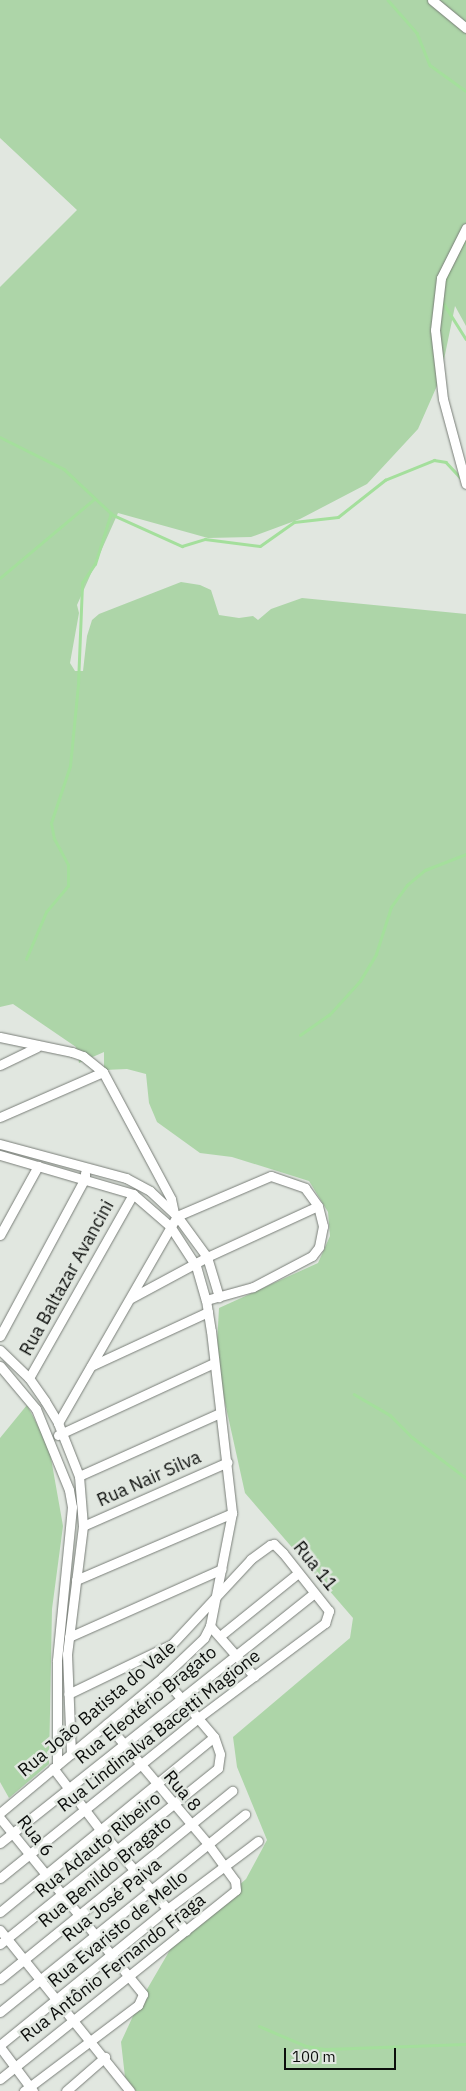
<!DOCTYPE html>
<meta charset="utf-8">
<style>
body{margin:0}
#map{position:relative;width:466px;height:2091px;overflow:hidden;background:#e1e7e0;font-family:"IBM Plex Sans",sans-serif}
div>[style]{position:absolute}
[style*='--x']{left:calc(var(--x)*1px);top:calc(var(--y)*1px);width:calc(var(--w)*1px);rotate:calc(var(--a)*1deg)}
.green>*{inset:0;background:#add5a8}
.stream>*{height:2.5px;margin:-1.25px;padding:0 1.25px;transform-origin:1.25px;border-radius:1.25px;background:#a4df9c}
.roads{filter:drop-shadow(0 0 1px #797e78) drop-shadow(0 0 1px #797e78)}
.street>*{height:9px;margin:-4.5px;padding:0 4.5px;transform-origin:4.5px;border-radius:4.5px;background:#fff}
span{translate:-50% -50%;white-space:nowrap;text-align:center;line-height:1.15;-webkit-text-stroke:5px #e1e7e0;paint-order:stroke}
.street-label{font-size:18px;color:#0b0d0b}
.scale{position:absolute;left:284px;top:2048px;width:112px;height:22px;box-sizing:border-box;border:2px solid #0b0d0b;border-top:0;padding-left:6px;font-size:15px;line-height:18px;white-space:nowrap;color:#0b0d0b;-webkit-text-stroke:4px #e1e7e0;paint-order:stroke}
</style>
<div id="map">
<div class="green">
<i style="clip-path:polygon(0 0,466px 0,466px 326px,455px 306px,440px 379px,418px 429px,367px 484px,300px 519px,251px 537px,208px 538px,118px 513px,77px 605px,79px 613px,70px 663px,75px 671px,83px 671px,87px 636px,92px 620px,99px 614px,181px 582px,200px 585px,211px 590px,219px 615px,239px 618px,253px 616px,258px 620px,271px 609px,302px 598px,466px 614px,466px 2091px,136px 2091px,125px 2077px,121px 2042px,139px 2003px,174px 1943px,246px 1879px,267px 1840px,237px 1767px,233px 1737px,350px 1638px,353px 1618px,245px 1493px,216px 1362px,219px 1308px,318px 1263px,330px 1236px,328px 1212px,309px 1181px,232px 1157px,200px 1153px,157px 1122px,149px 1103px,146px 1074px,127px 1069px,104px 1070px,104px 1052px,79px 1063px,76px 1047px,13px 1004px,0 1007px,0 287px,77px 210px,0 138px)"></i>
<i style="clip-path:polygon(27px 1405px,49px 1447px,63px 1526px,52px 1609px,49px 1764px,9px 1798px,0 1782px,0 1438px)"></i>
</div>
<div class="stream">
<i style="--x:388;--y:0;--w:44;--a:48.7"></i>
<i style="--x:417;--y:33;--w:35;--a:68"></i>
<i style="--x:430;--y:65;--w:44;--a:35.8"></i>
<i style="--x:462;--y:246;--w:9;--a:-63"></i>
<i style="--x:444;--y:284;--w:16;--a:-68"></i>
<i style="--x:442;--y:297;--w:7;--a:74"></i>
<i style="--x:444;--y:304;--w:41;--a:57.8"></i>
<i style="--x:0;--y:437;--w:72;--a:26.6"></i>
<i style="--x:64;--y:469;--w:67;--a:43.2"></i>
<i style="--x:113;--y:515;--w:76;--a:24.2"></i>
<i style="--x:182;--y:546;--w:24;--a:-17"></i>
<i style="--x:205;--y:539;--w:55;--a:7.3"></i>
<i style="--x:260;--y:546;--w:42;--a:-35.2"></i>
<i style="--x:294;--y:522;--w:44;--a:-6.5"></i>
<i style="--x:338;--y:517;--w:60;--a:-38.2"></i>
<i style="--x:385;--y:480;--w:53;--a:-22.2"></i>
<i style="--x:434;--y:460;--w:12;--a:9"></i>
<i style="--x:446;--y:462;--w:21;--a:47"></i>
<i style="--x:0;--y:578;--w:123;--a:-40"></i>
<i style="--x:26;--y:959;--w:51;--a:-66.9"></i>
<i style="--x:46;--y:912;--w:34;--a:-50"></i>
<i style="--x:68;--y:886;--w:21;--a:-90"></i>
<i style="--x:68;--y:865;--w:30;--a:-118"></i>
<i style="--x:54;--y:839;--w:16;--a:-101"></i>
<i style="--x:51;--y:823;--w:60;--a:-71.6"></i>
<i style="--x:70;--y:766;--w:82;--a:-84.4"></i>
<i style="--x:78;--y:684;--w:101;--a:-87.7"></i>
<i style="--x:82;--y:583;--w:23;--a:-56"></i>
<i style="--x:95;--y:564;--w:53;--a:-72.6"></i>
<i style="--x:300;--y:1035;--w:35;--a:-35"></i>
<i style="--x:329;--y:1015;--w:46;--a:-47.6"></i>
<i style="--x:360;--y:981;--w:31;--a:-59"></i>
<i style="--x:376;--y:954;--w:49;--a:-72.3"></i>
<i style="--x:391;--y:907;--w:27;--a:-54"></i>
<i style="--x:407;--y:885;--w:23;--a:-40"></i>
<i style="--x:425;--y:870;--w:44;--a:-21.3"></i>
<i style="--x:354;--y:1394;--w:42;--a:30.3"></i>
<i style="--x:390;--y:1415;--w:31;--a:45"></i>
<i style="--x:412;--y:1437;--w:68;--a:37.2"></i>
<i style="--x:259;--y:2026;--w:51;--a:23.1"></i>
<i style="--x:306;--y:2046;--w:20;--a:9"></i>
<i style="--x:326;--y:2049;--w:140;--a:-2"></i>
</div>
<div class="roads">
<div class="street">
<i style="--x:432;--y:0;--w:44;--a:39.5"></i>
<i style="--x:466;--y:228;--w:56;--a:116.6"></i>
<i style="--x:441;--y:278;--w:52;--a:96.6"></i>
<i style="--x:435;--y:330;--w:69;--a:83.4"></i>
<i style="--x:443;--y:399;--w:88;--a:74.9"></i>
<i style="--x:0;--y:1037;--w:74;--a:11.8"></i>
<i style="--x:72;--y:1052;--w:12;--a:20"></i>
<i style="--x:83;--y:1056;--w:26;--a:39"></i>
<i style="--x:103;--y:1072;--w:144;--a:61.8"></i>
<i style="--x:171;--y:1199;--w:14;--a:78"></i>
<i style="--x:0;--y:1065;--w:41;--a:-25.9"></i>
<i style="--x:0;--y:1117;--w:112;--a:-23.6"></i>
<i style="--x:0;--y:1144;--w:131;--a:15.1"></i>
<i style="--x:126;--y:1178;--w:27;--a:28"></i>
<i style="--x:150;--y:1191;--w:37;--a:43"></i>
<i style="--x:177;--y:1216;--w:51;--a:53.8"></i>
<i style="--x:207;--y:1257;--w:42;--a:73.3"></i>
<i style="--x:0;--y:1155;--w:139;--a:16.3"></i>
<i style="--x:133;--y:1194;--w:49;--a:40.9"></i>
<i style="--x:170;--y:1226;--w:48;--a:57"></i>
<i style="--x:196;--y:1266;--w:35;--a:74"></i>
<i style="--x:206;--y:1300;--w:31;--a:81"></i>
<i style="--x:211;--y:1331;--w:183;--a:83.4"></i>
<i style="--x:232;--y:1513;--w:115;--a:101"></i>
<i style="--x:210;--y:1626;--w:13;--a:117"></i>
<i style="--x:204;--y:1638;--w:57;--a:136.4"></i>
<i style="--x:163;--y:1677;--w:212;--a:140.2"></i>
<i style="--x:0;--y:1235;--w:79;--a:-61.2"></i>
<i style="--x:131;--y:1298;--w:86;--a:-28.3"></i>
<i style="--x:207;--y:1257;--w:122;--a:-24.7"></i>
<i style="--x:0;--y:1336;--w:179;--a:-61.7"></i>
<i style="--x:85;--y:1178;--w:5;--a:-90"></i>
<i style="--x:0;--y:1350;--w:40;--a:44"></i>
<i style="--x:29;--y:1378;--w:28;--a:55"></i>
<i style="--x:45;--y:1401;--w:26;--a:59"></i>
<i style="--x:58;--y:1423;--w:57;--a:68.4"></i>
<i style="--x:79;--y:1476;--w:50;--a:85.4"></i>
<i style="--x:83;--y:1526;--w:129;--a:97.1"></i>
<i style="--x:67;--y:1654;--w:100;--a:87.7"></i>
<i style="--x:0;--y:1366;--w:56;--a:50.1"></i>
<i style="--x:36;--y:1409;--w:87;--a:67.8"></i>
<i style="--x:69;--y:1490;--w:17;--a:80"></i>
<i style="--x:72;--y:1507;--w:155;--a:95.6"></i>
<i style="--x:57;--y:1661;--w:104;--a:90"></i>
<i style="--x:91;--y:1366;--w:129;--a:-24.8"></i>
<i style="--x:29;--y:1378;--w:211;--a:-60.5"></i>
<i style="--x:58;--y:1423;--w:239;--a:-60.1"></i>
<i style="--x:177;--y:1216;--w:102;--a:-23.1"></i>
<i style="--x:271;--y:1176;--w:36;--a:19"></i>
<i style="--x:305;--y:1188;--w:22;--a:54"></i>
<i style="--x:318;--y:1206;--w:21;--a:76"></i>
<i style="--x:323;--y:1226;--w:21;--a:101"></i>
<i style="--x:319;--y:1247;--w:11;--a:128"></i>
<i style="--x:312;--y:1256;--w:67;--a:152.3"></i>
<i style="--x:253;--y:1287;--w:49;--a:164.5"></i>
<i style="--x:58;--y:1435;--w:172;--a:-24.8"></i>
<i style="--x:79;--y:1476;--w:154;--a:-24.1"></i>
<i style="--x:83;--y:1526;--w:158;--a:-23.8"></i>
<i style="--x:76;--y:1580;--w:170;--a:-23.2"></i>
<i style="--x:210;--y:1626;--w:67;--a:48.7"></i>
<i style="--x:220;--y:1636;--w:100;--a:-38.9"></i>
<i style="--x:69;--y:1637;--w:167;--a:-24"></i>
<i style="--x:53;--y:1768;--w:79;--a:52.7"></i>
<i style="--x:101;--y:1831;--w:131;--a:49.6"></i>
<i style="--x:0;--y:1818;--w:227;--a:50.9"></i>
<i style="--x:143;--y:1994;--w:12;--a:114"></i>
<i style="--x:138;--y:2005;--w:143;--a:143"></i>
<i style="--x:0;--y:1843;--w:401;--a:-38.5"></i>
<i style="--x:0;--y:1878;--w:255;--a:-38.9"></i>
<i style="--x:198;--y:1718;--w:159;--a:-36.8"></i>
<i style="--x:325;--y:1623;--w:13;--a:-72"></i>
<i style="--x:329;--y:1611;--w:74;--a:-128.4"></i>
<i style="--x:283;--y:1553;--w:13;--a:-135"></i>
<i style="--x:274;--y:1544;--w:4;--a:166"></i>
<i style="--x:270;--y:1545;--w:24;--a:144"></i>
<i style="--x:251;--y:1559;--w:116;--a:132.9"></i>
<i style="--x:172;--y:1644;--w:115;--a:154.3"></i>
<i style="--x:0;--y:1912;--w:276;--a:-39.3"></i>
<i style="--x:0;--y:1930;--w:207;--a:51.1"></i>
<i style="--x:0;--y:1944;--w:280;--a:-38.9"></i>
<i style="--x:218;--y:1768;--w:14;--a:-82"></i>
<i style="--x:220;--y:1754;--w:18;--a:-109"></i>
<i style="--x:214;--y:1737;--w:79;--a:-130.4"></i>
<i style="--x:0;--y:1979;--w:299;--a:-39"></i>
<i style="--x:0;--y:2012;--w:315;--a:-38.9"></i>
<i style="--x:0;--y:2045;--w:214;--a:-39.1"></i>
<i style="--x:166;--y:1910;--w:115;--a:-36.9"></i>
<i style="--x:0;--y:2047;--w:55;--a:53.1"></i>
<i style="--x:0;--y:2079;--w:302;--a:-38.7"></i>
<i style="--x:236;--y:1890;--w:9;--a:-96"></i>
<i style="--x:235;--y:1881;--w:46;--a:-126.1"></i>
<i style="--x:208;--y:1844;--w:157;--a:-130.1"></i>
<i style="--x:66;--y:2091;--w:52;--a:-41.1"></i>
</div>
</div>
<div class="street-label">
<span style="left:67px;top:1278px;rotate:-61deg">Rua Baltazar Avancini</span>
<span style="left:149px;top:1479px;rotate:-24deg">Rua Nair Silva</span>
<span style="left:315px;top:1566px;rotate:51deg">Rua 11</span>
<span style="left:146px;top:1705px;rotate:-39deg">Rua Eleotério Bragato</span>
<span style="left:97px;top:1709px;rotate:-40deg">Rua João Batista do Vale</span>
<span style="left:159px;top:1731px;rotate:-38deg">Rua Lindinalva Bacetti Magione</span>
<span style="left:182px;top:1791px;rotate:50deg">Rua 8</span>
<span style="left:35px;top:1836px;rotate:52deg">Rua 6</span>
<span style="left:98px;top:1845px;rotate:-39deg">Rua Adauto Ribeiro</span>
<span style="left:105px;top:1872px;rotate:-39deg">Rua Benildo Bragato</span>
<span style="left:112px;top:1900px;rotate:-39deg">Rua José Paiva</span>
<span style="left:118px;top:1929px;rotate:-39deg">Rua Evaristo de Mello</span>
<span style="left:113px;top:1968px;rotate:-38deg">Rua Antônio Fernando Fraga</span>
</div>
<div class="scale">100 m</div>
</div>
